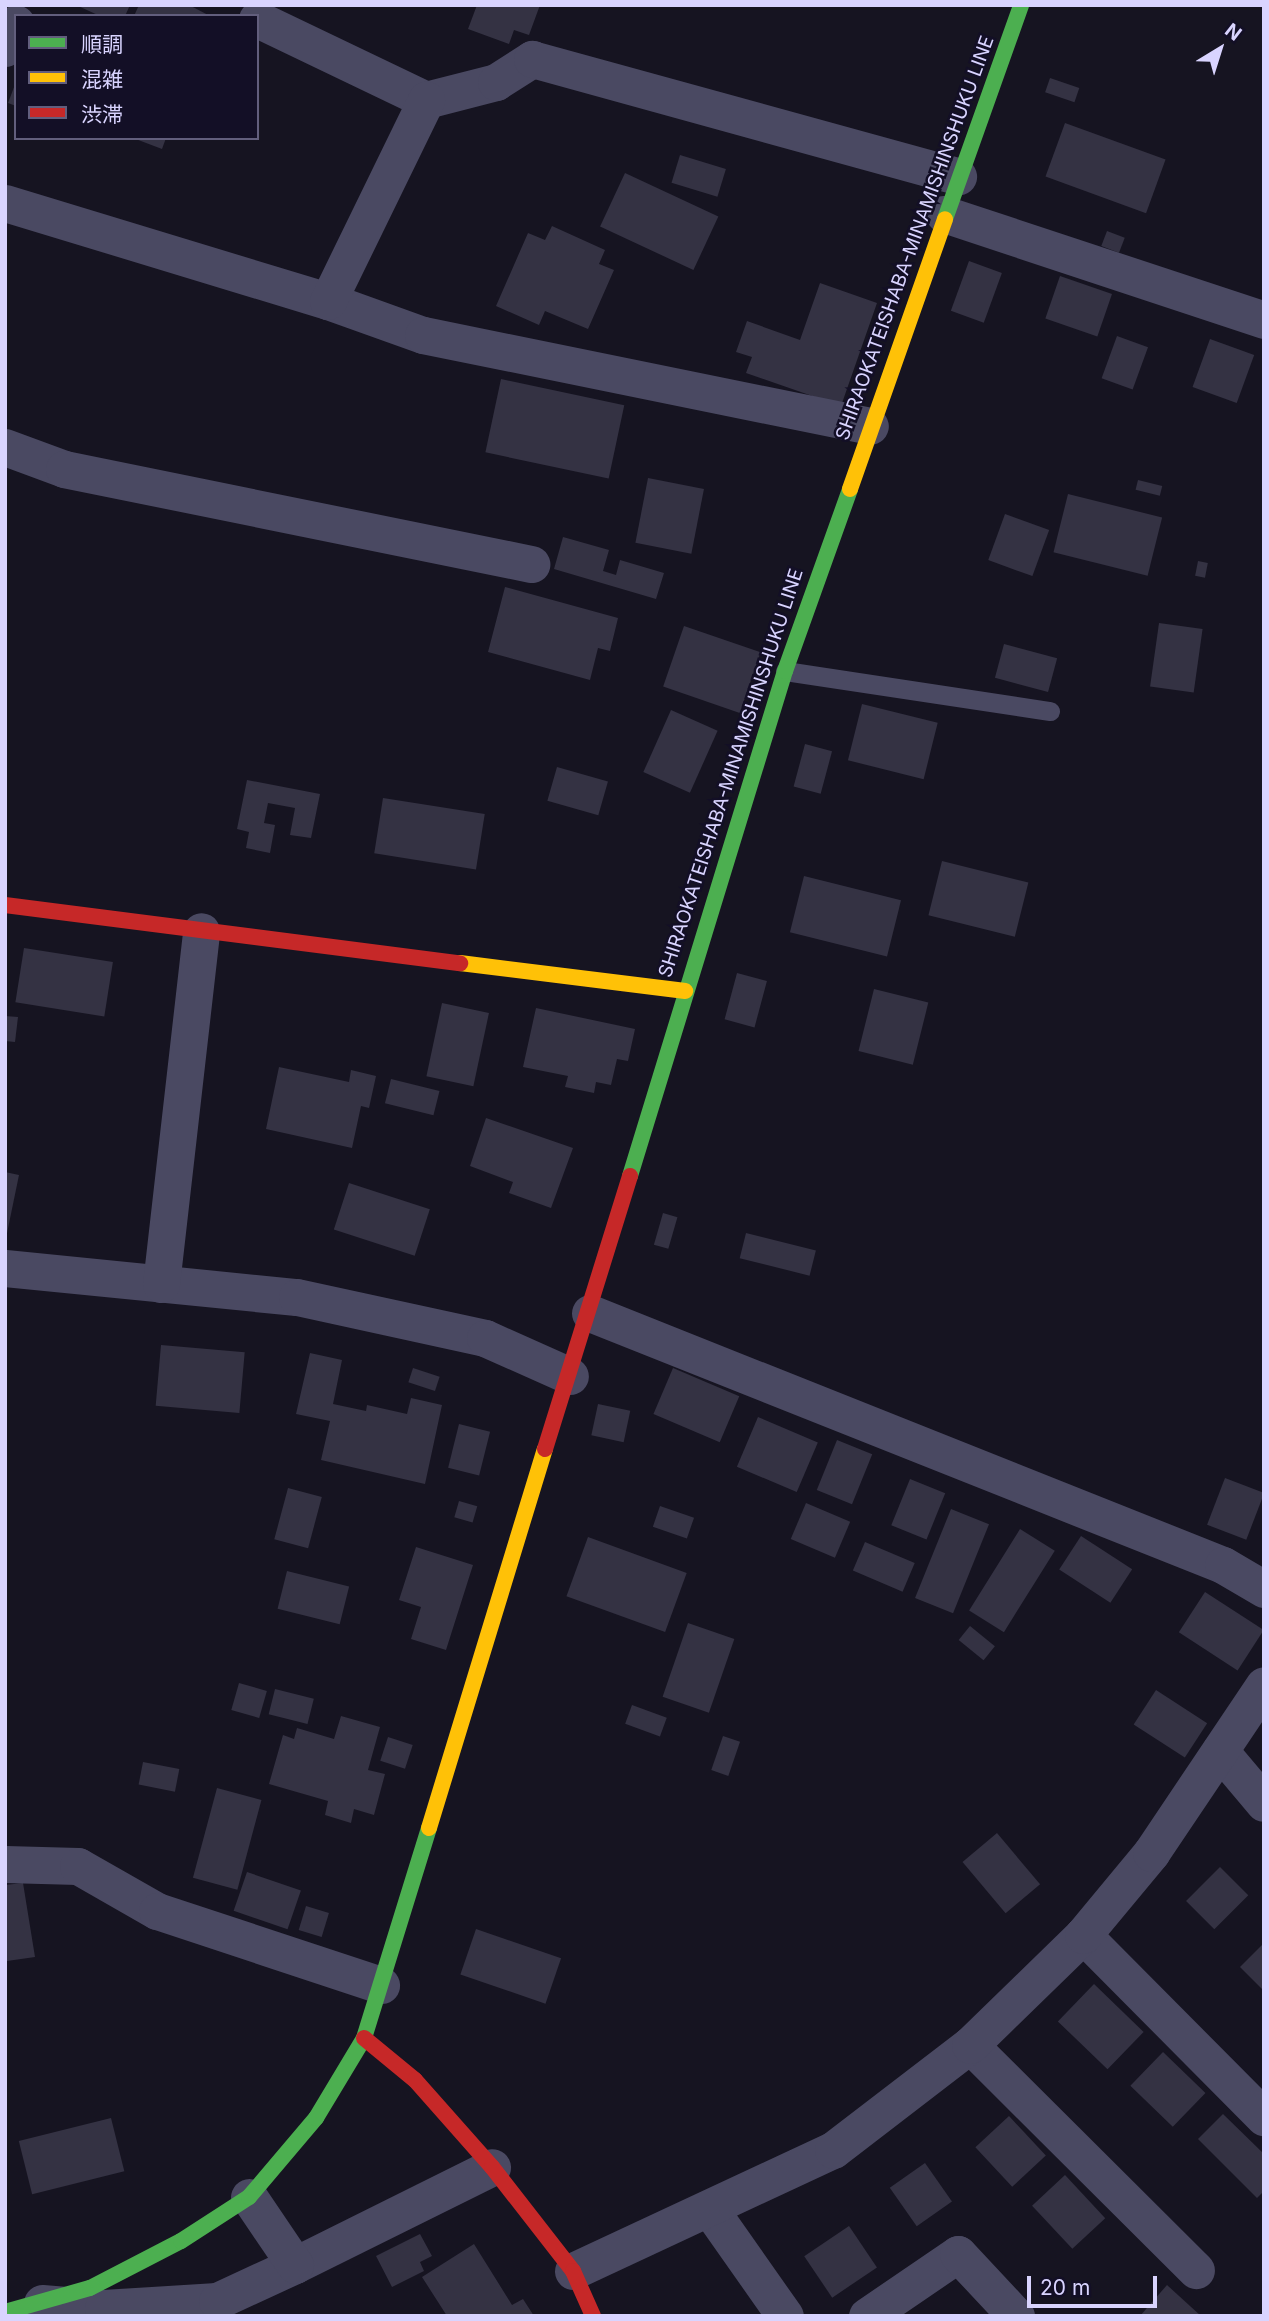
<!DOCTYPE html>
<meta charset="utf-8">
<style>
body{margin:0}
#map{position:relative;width:1269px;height:2321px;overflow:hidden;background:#161421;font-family:Inter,"Noto Sans JP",sans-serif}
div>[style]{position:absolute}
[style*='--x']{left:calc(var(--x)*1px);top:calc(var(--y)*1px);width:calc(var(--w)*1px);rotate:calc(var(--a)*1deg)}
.building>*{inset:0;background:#343243;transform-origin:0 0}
.lane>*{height:19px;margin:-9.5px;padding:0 9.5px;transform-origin:9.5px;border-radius:9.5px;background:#4a4962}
.street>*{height:37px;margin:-18.5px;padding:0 18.5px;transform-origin:18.5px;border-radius:18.5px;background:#4a4962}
.fast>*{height:16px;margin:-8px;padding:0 8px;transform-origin:8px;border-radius:8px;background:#4caf50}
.slow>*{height:16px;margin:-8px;padding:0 8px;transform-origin:8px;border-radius:8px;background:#ffc107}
.jam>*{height:16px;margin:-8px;padding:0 8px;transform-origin:8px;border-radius:8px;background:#c62828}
span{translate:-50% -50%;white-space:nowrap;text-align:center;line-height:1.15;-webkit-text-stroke:5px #130f26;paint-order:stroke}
.street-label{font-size:19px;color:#d9d4ff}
.frame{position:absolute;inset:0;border:7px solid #d9d4ff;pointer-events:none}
.legend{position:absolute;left:14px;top:14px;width:245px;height:126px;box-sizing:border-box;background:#130f26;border:2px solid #625e7d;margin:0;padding:9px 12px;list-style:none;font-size:21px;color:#d9d4ff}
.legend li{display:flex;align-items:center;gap:14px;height:35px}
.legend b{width:35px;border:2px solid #625e7d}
.north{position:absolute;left:1185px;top:14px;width:70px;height:70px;-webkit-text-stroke:5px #130f26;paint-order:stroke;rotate:38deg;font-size:19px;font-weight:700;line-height:28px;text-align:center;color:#d9d4ff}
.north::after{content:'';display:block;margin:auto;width:24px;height:32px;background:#d9d4ff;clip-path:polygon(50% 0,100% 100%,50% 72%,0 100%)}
.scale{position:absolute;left:1027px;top:2276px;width:130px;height:32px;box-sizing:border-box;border:4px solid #d9d4ff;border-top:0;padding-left:9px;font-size:21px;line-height:24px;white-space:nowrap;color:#d9d4ff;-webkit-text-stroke:5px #130f26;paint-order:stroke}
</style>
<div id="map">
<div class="building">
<i style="clip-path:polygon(76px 5px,130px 5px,125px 16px,100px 16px)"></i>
<i style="clip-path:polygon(139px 5px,189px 5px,210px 16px,134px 16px)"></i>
<i style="clip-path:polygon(477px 5px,540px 5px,529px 35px,514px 30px,509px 44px,468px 29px)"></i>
<i style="left:1050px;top:78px;width:31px;height:15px;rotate:19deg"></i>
<i style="clip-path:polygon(16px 82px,16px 106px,8px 103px)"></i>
<i style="left:1065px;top:123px;width:107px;height:57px;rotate:20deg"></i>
<i style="clip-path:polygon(133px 138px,166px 138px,162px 149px)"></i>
<i style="left:680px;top:155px;width:48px;height:29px;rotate:17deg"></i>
<i style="left:625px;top:173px;width:103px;height:59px;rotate:25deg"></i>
<i style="clip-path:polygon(552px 226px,605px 250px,599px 264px,614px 270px,588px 329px,545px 311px,539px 325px,496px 306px,528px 233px,545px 240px)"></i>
<i style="left:1107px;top:231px;width:19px;height:16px;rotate:21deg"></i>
<i style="left:969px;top:261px;width:35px;height:53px;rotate:20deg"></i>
<i style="left:1060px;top:276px;width:55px;height:45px;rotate:19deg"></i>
<i style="clip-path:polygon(820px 283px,877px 303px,841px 406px,746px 373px,752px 357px,736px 352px,747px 321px,800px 340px)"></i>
<i style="left:1117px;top:336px;width:33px;height:45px;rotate:20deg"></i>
<i style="left:1210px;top:339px;width:47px;height:51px;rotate:20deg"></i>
<i style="left:501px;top:379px;width:126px;height:75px;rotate:12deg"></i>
<i style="left:648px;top:478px;width:57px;height:66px;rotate:11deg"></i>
<i style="left:1138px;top:480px;width:25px;height:10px;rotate:14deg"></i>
<i style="left:1068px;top:494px;width:97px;height:60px;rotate:14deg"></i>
<i style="left:1005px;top:514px;width:47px;height:49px;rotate:20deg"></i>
<i style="clip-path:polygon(563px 537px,609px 550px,603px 571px,616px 575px,620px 560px,664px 573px,656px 599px,554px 569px)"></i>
<i style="left:1198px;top:561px;width:10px;height:15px;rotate:11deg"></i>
<i style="clip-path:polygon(505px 587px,618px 618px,610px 651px,598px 648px,590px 680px,488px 652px)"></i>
<i style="left:1159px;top:623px;width:44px;height:64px;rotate:8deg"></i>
<i style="left:684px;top:626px;width:81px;height:64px;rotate:19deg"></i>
<i style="left:1004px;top:644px;width:55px;height:35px;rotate:15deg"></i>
<i style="left:862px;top:704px;width:78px;height:58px;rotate:14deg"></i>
<i style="left:671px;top:710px;width:51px;height:68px;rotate:24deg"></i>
<i style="left:805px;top:744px;width:28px;height:44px;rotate:15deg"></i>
<i style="left:557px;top:767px;width:53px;height:35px;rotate:16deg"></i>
<i style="clip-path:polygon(247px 780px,320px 794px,311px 838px,290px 835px,295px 808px,268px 803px,264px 823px,275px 825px,270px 853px,246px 848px,249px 832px,237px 829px)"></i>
<i style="left:383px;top:798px;width:103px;height:56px;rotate:9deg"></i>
<i style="left:942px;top:861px;width:89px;height:56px;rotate:14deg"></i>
<i style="left:804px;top:876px;width:100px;height:58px;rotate:14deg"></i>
<i style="left:24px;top:948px;width:90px;height:55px;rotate:9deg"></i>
<i style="left:737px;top:973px;width:31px;height:48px;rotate:15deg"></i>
<i style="left:874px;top:989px;width:56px;height:64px;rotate:14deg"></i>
<i style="left:442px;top:1003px;width:48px;height:75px;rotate:12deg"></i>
<i style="clip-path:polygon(536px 1008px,635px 1029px,628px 1061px,617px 1059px,611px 1085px,596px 1082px,594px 1093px,565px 1087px,568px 1076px,523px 1067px)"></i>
<i style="clip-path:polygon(5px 1016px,18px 1017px,15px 1042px,5px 1041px)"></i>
<i style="clip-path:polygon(279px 1067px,349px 1082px,351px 1070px,376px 1076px,369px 1108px,361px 1106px,352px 1148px,266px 1129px)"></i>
<i style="left:391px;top:1079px;width:50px;height:25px;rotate:14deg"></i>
<i style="clip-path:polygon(486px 1118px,573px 1148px,551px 1208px,509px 1193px,513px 1182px,470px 1166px)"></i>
<i style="clip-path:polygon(5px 1172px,19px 1175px,6px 1238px,5px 1238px)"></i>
<i style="left:349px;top:1183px;width:85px;height:49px;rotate:18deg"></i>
<i style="left:663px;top:1213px;width:15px;height:33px;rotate:16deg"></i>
<i style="left:746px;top:1233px;width:72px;height:26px;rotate:14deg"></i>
<i style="left:161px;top:1345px;width:84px;height:61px;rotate:5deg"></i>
<i style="clip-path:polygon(310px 1353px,342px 1360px,333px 1404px,366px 1411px,367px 1405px,407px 1414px,411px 1398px,442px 1405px,425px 1484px,321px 1460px,330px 1421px,296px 1414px)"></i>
<i style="left:413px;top:1368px;width:28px;height:15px;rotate:18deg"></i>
<i style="left:673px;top:1368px;width:72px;height:50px;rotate:23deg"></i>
<i style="left:598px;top:1404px;width:33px;height:32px;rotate:12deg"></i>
<i style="left:758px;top:1417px;width:65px;height:54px;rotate:23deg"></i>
<i style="left:459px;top:1424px;width:32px;height:45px;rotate:14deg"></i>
<i style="left:837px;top:1440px;width:38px;height:54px;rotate:22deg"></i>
<i style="left:1225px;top:1478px;width:42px;height:50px;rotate:21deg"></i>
<i style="left:910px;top:1479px;width:38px;height:50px;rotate:22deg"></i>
<i style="left:288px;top:1488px;width:35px;height:53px;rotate:15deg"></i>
<i style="left:459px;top:1501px;width:19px;height:17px;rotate:16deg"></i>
<i style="left:806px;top:1503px;width:48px;height:39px;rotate:23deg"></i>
<i style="left:660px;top:1506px;width:36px;height:22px;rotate:19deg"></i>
<i style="left:951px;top:1509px;width:41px;height:96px;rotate:22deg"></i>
<i style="left:1020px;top:1529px;width:41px;height:96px;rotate:32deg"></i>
<i style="left:1081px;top:1536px;width:61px;height:40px;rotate:33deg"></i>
<i style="left:588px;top:1537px;width:105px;height:63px;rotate:20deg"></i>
<i style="left:865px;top:1542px;width:54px;height:31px;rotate:23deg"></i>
<i style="clip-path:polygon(416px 1547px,473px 1565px,446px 1650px,411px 1639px,421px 1607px,399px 1600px)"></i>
<i style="left:287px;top:1571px;width:64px;height:39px;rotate:14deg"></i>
<i style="left:1205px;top:1592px;width:70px;height:48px;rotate:33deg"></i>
<i style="left:688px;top:1623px;width:49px;height:78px;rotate:19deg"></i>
<i style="left:970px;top:1626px;width:32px;height:18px;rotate:39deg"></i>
<i style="left:239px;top:1683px;width:29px;height:28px;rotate:16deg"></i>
<i style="left:275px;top:1689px;width:40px;height:26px;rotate:14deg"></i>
<i style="left:1156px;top:1690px;width:61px;height:41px;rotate:33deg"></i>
<i style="left:632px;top:1705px;width:37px;height:20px;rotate:20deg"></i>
<i style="clip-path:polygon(341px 1716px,380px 1727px,368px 1770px,385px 1774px,374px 1815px,354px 1809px,351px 1823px,325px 1815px,328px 1801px,269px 1784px,283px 1735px,294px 1739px,297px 1728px,334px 1739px)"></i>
<i style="left:723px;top:1736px;width:18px;height:36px;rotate:19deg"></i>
<i style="left:388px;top:1737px;width:26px;height:25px;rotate:18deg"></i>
<i style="left:143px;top:1762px;width:37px;height:23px;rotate:11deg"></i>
<i style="left:217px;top:1788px;width:46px;height:93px;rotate:15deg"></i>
<i style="left:997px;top:1833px;width:67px;height:45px;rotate:50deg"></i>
<i style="left:1220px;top:1867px;width:40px;height:48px;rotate:45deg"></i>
<i style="left:247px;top:1872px;width:57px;height:41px;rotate:19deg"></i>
<i style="clip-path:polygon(23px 1883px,35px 1957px,7px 1961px,5px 1885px)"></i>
<i style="left:306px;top:1906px;width:24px;height:25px;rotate:17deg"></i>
<i style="left:476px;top:1929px;width:90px;height:48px;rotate:19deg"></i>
<i style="clip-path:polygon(1264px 1943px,1264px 1991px,1240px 1967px)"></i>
<i style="left:1094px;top:1984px;width:69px;height:52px;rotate:44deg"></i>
<i style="left:1163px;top:2052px;width:59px;height:47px;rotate:44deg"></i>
<i style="clip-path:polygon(1223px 2114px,1264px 2154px,1264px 2191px,1257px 2198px,1198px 2139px)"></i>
<i style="left:1009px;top:2116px;width:54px;height:46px;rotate:47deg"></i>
<i style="left:111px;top:2118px;width:55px;height:95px;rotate:76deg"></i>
<i style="left:925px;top:2163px;width:47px;height:43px;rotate:55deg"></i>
<i style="left:1065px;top:2175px;width:59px;height:45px;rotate:47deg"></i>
<i style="left:849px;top:2226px;width:50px;height:54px;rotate:56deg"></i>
<i style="clip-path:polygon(420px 2234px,432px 2256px,420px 2262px,424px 2271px,392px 2287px,376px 2256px)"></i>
<i style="clip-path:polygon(474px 2244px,512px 2305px,523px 2299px,534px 2316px,447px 2316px,422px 2277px)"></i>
<i style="clip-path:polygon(1167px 2285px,1201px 2316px,1140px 2316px)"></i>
</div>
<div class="lane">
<i style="--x:785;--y:671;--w:268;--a:8.6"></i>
</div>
<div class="street">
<i style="--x:257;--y:19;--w:187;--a:25.6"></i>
<i style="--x:426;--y:100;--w:72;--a:-14.4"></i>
<i style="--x:496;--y:82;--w:43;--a:-32.6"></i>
<i style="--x:532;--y:59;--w:442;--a:15.4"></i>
<i style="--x:5;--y:48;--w:27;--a:-66"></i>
<i style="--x:5;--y:203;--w:338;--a:16.9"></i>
<i style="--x:328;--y:301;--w:101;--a:19.7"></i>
<i style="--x:423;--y:335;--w:456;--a:11.5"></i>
<i style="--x:944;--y:214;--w:337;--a:18.3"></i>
<i style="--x:328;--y:301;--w:224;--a:-64"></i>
<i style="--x:5;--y:447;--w:63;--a:20.4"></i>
<i style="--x:64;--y:469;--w:477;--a:11.5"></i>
<i style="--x:5;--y:1268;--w:293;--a:5.7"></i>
<i style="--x:297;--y:1297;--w:192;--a:12.3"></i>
<i style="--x:485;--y:1338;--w:93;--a:24.1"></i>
<i style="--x:161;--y:1284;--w:355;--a:-83.5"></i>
<i style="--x:590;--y:1313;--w:681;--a:21.71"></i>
<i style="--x:1223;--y:1565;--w:48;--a:30.3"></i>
<i style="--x:1220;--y:1751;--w:68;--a:49.8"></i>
<i style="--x:5;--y:1864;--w:73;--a:1.6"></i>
<i style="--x:78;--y:1866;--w:91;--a:29.7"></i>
<i style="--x:157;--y:1911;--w:236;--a:18.3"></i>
<i style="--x:1083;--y:1935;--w:257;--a:45.2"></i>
<i style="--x:970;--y:2045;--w:319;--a:44.9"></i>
<i style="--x:709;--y:2208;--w:132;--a:54.9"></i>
<i style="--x:295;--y:2265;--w:220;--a:-26.4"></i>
<i style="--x:573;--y:2271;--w:287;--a:-25"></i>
<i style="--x:833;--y:2150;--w:173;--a:-37.5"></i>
<i style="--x:970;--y:2045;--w:158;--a:-44.2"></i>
<i style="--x:1083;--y:1935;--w:107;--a:-50.3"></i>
<i style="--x:1151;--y:1853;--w:202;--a:-56.1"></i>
<i style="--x:42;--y:2303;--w:61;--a:4.7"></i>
<i style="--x:103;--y:2308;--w:114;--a:-3.5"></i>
<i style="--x:217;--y:2301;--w:86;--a:-24.8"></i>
<i style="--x:295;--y:2265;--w:82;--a:-124.1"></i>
<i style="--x:867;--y:2316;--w:110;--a:-34.3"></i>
<i style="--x:958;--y:2254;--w:85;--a:46.9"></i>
</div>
<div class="fast">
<i style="--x:945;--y:219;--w:227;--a:-70.4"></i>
<i style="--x:630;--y:1176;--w:528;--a:-72.94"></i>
<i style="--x:785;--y:671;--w:193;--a:-70.3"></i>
<i style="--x:5;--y:2312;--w:88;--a:-15.8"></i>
<i style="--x:90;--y:2288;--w:102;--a:-27.3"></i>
<i style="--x:181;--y:2241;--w:81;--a:-32.9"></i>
<i style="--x:249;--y:2197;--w:104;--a:-49.7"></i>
<i style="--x:316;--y:2118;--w:93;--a:-59"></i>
<i style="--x:364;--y:2038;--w:220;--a:-72.8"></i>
</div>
<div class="slow">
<i style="--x:850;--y:489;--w:286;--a:-70.6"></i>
<i style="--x:460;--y:963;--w:227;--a:7.1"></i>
<i style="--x:429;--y:1828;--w:396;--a:-73"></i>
</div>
<div class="jam">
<i style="--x:5;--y:905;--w:459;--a:7.3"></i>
<i style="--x:545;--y:1449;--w:286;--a:-72.7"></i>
<i style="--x:364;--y:2038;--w:66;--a:39.5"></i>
<i style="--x:415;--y:2080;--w:116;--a:48.5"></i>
<i style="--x:492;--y:2167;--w:132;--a:52.1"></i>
<i style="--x:573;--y:2271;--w:49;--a:66"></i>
</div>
<div class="street-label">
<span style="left:915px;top:238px;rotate:-70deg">SHIRAOKATEISHABA-MINAMISHINSHUKU LINE</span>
<span style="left:731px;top:773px;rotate:-72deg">SHIRAOKATEISHABA-MINAMISHINSHUKU LINE</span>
</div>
<div class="frame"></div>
<ul class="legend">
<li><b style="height:9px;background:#4caf50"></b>順調</li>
<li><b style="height:9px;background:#ffc107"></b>混雑</li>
<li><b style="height:9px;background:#c62828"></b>渋滞</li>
</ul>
<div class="north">N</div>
<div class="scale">20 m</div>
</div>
